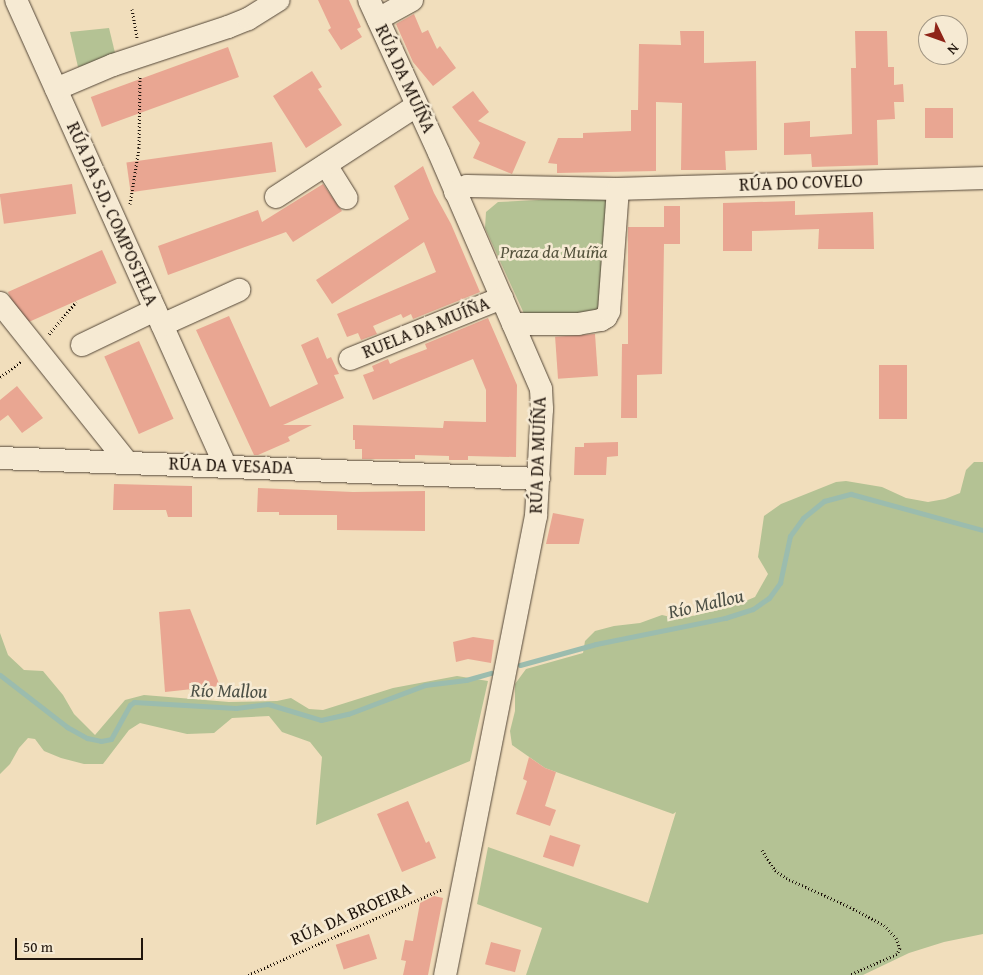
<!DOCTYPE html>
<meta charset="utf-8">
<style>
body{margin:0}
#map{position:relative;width:983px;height:975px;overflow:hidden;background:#f1debc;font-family:"Gentium Book Plus",serif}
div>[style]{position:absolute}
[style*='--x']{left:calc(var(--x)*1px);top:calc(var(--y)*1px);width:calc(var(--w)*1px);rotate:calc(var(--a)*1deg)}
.green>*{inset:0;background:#b4c294}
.stream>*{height:5px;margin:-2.5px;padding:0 2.5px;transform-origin:2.5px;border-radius:2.5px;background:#9bbcae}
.building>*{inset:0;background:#e9a692;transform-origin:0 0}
.path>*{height:3px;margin-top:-1.5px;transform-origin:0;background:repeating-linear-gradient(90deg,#20150c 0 1px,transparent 0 3.5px)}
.roads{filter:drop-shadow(0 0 1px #544738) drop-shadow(0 0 1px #544738)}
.minor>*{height:22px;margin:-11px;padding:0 11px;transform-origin:11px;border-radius:11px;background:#f6ead3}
span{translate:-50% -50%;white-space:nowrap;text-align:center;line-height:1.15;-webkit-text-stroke:5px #f6ead3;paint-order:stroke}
.street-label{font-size:18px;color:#20150c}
.park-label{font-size:18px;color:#54523c;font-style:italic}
.water-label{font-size:19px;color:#4b4f45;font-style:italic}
.north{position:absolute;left:918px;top:15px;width:50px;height:50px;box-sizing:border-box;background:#f6ead3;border:1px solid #a09583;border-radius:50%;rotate:132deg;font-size:14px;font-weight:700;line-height:20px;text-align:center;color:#20150c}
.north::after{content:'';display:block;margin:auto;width:18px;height:22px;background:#8f2418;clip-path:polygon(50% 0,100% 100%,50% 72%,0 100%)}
.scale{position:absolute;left:15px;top:938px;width:128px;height:22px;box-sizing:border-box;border:2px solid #20150c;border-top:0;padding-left:6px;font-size:15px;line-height:18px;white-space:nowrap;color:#20150c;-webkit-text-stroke:4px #f6ead3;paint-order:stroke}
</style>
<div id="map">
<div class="green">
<i style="clip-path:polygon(109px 28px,116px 57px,78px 67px,70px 32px)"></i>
<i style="clip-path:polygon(600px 197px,607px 202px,602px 305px,593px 316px,526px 318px,485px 228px,486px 212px,498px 202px)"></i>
<i style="clip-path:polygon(974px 462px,983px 462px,983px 934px,944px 942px,909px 953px,863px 975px,526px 975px,542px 928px,477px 904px,488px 847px,648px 903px,676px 812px,673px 814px,545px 768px,512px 745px,510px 731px,515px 711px,515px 684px,526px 669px,583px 653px,585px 641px,595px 631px,614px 626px,640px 623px,662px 615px,679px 619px,731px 607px,755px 597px,768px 574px,758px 557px,764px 516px,781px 504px,836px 482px,846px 481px,882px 487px,906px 498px,928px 502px,945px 499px,960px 493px,966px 470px)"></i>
<i style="clip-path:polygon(0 633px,8px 655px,24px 670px,43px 671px,63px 695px,74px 714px,95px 735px,125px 700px,144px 695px,229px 702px,277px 701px,291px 698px,309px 709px,323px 710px,393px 688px,457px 676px,488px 681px,470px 761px,316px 825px,322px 757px,310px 742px,282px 732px,269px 716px,232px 718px,214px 733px,187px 734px,140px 723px,129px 730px,103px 764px,84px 764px,61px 758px,44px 751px,35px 739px,28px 738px,19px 748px,10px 764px,0 774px)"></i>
</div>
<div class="stream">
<i style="--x:520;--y:665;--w:79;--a:-15.4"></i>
<i style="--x:596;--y:644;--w:132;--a:-11.4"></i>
<i style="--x:725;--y:618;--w:29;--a:-18"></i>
<i style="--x:753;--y:609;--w:19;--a:-35"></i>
<i style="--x:769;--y:598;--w:19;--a:-54"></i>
<i style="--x:780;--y:583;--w:48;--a:-78"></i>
<i style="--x:790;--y:536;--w:22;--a:-54"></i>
<i style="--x:803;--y:518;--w:27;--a:-39"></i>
<i style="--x:824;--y:501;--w:28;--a:-15"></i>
<i style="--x:851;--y:494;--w:137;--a:15.3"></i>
<i style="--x:0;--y:675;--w:85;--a:37.8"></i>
<i style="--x:67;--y:727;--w:23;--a:29"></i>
<i style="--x:87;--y:738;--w:14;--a:12"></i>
<i style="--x:101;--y:741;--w:10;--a:-11"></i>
<i style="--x:111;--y:739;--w:39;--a:-61"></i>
<i style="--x:130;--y:705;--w:5;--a:-37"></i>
<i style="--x:134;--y:702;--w:102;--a:3.4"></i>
<i style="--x:236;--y:708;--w:32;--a:-7"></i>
<i style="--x:268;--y:704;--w:55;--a:16.8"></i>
<i style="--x:321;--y:720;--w:28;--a:-13"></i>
<i style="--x:348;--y:714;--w:82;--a:-20.6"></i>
<i style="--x:425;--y:685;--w:41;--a:-7"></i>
<i style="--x:466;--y:680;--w:26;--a:-16"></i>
</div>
<div class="building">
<i style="clip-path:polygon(318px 0,349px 0,361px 27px,357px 29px,362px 37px,341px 50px,328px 30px,331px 28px)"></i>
<i style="clip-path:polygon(414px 14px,422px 33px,428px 30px,437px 49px,440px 46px,456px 68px,433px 86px,413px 62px,396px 24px)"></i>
<i style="clip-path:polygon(680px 31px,704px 31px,704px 63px,756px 61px,757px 150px,725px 151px,726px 170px,681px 170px,682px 103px,656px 102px,656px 171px,557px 173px,557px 164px,548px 163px,558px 138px,583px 138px,583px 133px,631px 131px,631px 110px,638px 110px,639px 44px,681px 45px)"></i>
<i style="clip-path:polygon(855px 31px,887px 31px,888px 67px,894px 67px,894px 85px,903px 84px,904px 102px,894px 102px,895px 119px,877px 120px,878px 165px,812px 167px,811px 154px,784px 155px,784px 123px,810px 121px,810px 137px,852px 134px,851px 68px,856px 68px)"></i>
<i style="left:228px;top:47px;width:32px;height:146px;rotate:70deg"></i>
<i style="clip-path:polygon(312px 71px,322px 87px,318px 89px,342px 125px,306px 148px,273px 96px)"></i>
<i style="clip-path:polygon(473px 91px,489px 112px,478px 121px,526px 142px,512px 174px,473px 158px,480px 143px,452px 107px)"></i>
<i style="left:925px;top:108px;width:28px;height:30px"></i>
<i style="left:272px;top:142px;width:30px;height:147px;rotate:82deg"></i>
<i style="clip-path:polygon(423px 166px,434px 193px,451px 224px,480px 292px,413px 319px,411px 314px,403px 318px,401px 314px,373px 326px,377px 334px,361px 340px,358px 333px,347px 337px,337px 314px,436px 272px,424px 242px,332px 304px,316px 280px,409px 219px,394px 186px)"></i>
<i style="left:72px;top:184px;width:30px;height:73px;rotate:82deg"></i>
<i style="clip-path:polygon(323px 184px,342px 211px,293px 242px,286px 232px,168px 275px,158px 246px,258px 210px,262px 222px)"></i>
<i style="clip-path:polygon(795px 201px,795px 215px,873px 212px,874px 249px,818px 249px,819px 229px,752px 231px,752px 251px,723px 251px,723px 203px)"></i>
<i style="clip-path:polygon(664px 206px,680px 206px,680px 244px,664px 244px,662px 374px,637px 375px,637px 418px,621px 418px,622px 344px,628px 344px,628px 227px,664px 227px)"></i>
<i style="left:102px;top:250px;width:36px;height:103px;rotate:66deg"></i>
<i style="clip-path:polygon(229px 316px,270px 407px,318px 384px,301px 345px,318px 337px,327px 359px,331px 357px,339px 374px,334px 375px,344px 398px,283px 425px,312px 425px,288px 437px,290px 441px,258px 455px,254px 455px,196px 330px)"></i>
<i style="clip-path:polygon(488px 318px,517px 385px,516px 457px,468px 456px,468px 460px,449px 460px,449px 456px,415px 455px,415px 459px,362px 459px,362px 449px,355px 449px,355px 440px,353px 440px,353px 425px,443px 428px,444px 421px,486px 422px,486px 390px,473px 359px,373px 400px,363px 375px,374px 371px,372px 366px,388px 359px,390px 364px,401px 359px,427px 349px,425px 344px)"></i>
<i style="left:595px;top:334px;width:42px;height:40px;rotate:86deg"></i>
<i style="left:139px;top:341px;width:85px;height:38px;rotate:66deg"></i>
<i style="left:879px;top:365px;width:28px;height:54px"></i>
<i style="clip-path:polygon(17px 386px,43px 418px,22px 433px,8px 415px,0 421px,0 400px)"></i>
<i style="clip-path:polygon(618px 442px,618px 456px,607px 457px,606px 475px,574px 475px,575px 447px,584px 447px,584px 443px)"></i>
<i style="clip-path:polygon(114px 484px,192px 486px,192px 517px,168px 517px,166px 510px,113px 510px)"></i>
<i style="clip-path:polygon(258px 488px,353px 492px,425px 491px,425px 531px,337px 530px,337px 515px,279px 515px,279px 512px,257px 512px)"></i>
<i style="clip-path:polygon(553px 513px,584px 519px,579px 544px,546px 544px)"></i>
<i style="clip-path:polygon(190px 609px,220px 686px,165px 692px,159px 612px)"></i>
<i style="clip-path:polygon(473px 637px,494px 640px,491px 663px,468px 659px,456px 662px,453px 642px)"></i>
<i style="clip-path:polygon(529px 757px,545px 768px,556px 772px,545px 806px,556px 810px,550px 826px,516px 814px,527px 781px,523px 779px)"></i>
<i style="clip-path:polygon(408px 801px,426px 843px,429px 841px,436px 858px,402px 872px,377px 814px)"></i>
<i style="left:550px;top:835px;width:32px;height:23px;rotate:18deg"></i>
<i style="clip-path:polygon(434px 896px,443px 898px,428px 975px,403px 975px,406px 961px,401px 960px,405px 940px,413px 941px,420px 903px)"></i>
<i style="left:369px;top:934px;width:26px;height:35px;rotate:72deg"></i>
<i style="left:491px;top:942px;width:31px;height:23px;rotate:15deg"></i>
</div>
<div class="path">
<i style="--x:132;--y:9;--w:29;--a:80"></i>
<i style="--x:130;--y:204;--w:57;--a:-80.9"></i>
<i style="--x:139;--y:148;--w:72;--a:-89.2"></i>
<i style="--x:49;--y:334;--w:42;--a:-49.8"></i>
<i style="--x:0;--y:377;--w:27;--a:-36"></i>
<i style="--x:762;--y:850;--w:24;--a:57"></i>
<i style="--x:775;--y:870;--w:14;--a:36"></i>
<i style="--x:786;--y:878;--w:70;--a:24.4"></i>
<i style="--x:850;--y:907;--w:38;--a:28"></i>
<i style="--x:884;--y:925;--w:18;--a:47"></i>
<i style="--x:896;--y:938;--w:11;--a:68"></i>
<i style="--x:900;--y:948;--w:7;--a:117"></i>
<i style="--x:897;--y:954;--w:52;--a:156.4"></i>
<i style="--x:248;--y:975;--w:212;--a:-23.9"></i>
</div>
<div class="roads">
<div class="minor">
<i style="--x:16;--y:0;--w:510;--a:65.8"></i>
<i style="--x:369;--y:0;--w:168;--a:65.4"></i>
<i style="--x:439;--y:153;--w:257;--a:66.6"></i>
<i style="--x:541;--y:389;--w:20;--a:87"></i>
<i style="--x:542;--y:409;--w:107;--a:93.2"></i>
<i style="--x:536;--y:516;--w:468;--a:101.2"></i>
<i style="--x:378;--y:19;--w:39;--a:-29"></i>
<i style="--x:56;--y:89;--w:62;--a:-22.8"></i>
<i style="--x:113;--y:65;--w:121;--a:-18.3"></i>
<i style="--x:228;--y:27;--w:22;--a:-22"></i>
<i style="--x:248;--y:19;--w:36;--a:-32"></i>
<i style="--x:326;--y:165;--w:39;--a:58"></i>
<i style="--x:455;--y:192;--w:13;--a:-27"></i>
<i style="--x:467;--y:186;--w:151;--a:1.1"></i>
<i style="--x:618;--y:189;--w:365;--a:-1.7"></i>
<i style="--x:276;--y:197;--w:167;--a:-33"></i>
<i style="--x:0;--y:303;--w:203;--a:51.4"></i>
<i style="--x:513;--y:324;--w:65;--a:0"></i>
<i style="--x:578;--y:324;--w:23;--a:-10"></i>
<i style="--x:601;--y:320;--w:6;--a:-31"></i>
<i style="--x:606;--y:317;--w:7;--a:-63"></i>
<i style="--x:609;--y:311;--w:122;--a:-85.8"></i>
<i style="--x:162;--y:325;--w:85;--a:-24.4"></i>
<i style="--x:82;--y:345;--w:81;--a:-25.6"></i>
<i style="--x:350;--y:359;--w:164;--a:-21.9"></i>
<i style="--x:0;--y:458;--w:539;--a:2.23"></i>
</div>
</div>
<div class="street-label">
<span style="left:405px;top:79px;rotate:65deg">RÚA DA MUÍÑA</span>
<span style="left:801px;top:183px;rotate:-2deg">RÚA DO COVELO</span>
<span style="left:112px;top:214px;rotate:66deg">RÚA DA S.D. COMPOSTELA</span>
<span style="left:426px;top:328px;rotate:-22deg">RUELA DA MUÍÑA</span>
<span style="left:538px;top:455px;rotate:-88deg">RÚA DA MUÍÑA</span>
<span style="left:231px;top:466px;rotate:2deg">RÚA DA VESADA</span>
<span style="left:351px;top:914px;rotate:-24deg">RÚA DA BROEIRA</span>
</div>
<div class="park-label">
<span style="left:554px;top:252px">Praza da Muíña</span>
</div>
<div class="water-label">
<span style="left:706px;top:604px;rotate:-13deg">Río Mallou</span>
<span style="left:229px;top:691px;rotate:1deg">Río Mallou</span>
</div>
<div class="north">N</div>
<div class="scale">50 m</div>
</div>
